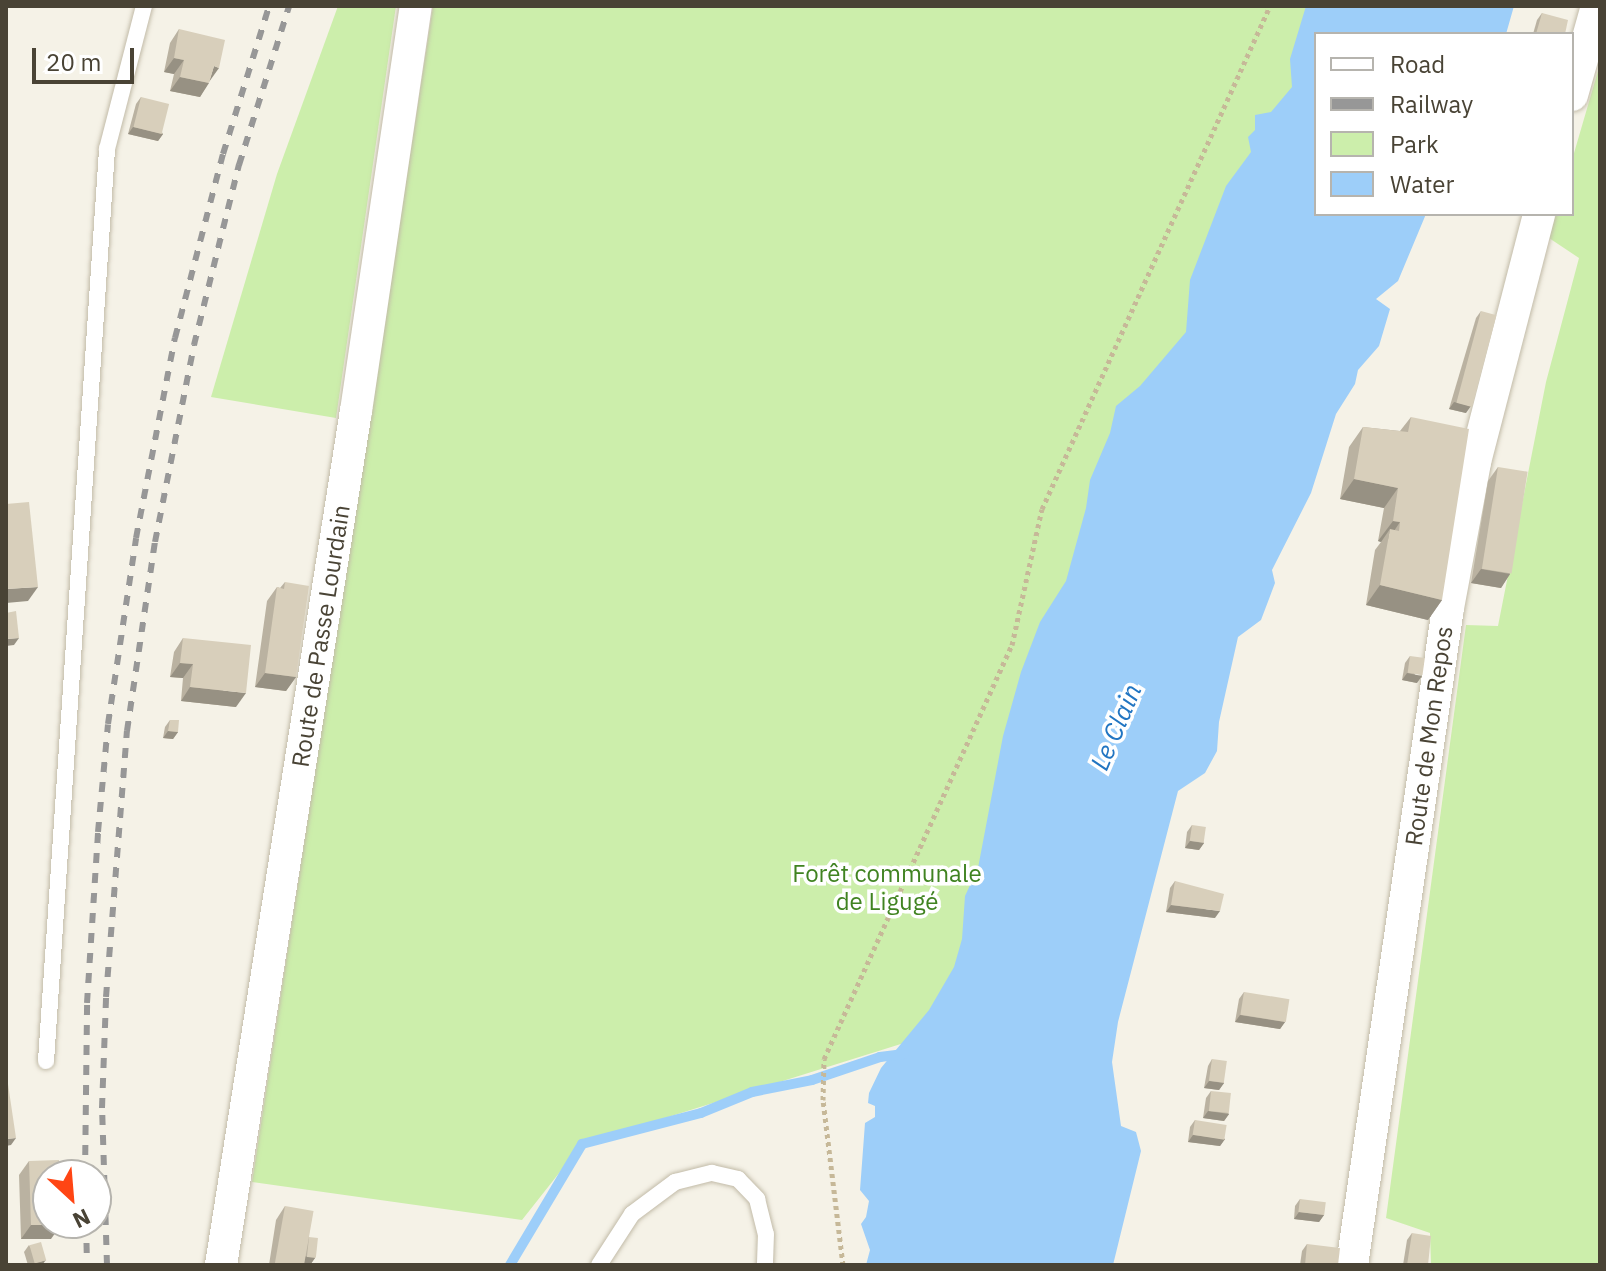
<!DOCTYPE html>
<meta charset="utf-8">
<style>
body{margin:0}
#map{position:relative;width:1606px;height:1271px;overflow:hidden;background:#f5f2e7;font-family:"IBM Plex Sans",sans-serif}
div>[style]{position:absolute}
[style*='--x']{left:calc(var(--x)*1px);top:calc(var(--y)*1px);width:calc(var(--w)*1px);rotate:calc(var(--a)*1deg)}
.green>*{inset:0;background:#cceeab}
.water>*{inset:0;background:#9dcef9}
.stream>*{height:10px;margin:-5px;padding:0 5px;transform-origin:5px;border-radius:5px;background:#9dcef9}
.path>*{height:5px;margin-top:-2.5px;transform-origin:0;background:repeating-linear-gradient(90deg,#c6b898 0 4px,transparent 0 8px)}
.roads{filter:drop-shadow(0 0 2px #c2bba8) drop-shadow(0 0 2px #c2bba8)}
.lane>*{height:16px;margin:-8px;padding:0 8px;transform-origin:8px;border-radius:8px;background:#fff}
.street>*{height:32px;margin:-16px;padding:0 16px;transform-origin:16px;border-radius:16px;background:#fff}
.rail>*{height:6px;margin-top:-3px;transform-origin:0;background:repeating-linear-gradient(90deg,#979797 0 10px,transparent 0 20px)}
.wall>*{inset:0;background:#bab2a1}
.shaded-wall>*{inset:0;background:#979183}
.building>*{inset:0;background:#d8cfbb;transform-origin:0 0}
span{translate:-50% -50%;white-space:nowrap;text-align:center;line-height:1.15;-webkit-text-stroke:7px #fff;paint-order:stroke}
.street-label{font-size:24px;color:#494335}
.park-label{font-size:24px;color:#408321}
.water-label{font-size:26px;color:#2175c2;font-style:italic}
.frame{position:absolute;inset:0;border:8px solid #494335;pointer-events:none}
.legend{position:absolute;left:1314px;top:32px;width:260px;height:184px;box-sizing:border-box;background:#fff;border:2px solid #b6b4ae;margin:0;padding:10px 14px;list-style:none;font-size:24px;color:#494335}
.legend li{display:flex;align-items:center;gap:16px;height:40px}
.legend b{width:40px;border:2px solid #b6b4ae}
.north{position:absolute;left:32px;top:1159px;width:80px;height:80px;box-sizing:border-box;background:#fff;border:2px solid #b6b4ae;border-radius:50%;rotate:154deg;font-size:22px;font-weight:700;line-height:32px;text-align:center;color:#494335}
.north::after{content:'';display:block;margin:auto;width:28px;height:36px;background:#ff4514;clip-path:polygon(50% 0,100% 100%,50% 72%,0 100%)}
.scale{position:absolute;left:32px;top:48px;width:102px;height:36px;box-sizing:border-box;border:4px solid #494335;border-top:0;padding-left:10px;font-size:24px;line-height:28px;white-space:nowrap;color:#494335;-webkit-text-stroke:6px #fff;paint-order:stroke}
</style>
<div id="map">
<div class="green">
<i style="clip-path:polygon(338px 6px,396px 6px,336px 418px,211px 397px,277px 174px)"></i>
<i style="clip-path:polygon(433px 6px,1362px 6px,1316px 34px,1003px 1017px,904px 1043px,582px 1144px,522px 1220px,252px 1182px)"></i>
<i style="clip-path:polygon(1600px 64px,1600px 1265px,1431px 1265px,1430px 1233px,1386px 1218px,1466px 625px,1498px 626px,1546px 382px,1579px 258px,1549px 238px,1556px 214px,1572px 214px,1572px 160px)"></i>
</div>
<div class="water">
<i style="clip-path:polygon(1306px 6px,1514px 6px,1506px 34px,1316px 34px,1316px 214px,1426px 214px,1398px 281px,1376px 299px,1390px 309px,1379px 346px,1358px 370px,1355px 384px,1336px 414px,1311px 493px,1272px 570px,1275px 583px,1261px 620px,1238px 637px,1219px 722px,1217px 751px,1205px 773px,1178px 791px,1118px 1022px,1112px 1062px,1121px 1126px,1136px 1132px,1141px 1151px,1113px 1265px,866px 1265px,870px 1250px,861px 1224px,866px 1217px,869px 1201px,860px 1190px,865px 1123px,875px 1117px,875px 1106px,868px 1103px,869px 1093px,881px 1068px,929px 1010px,954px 967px,962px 939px,965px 896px,978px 868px,1003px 736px,1021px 672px,1040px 622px,1066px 581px,1086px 508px,1090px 480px,1110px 433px,1116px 406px,1140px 386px,1186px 332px,1190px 280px,1226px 186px,1251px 152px,1248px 137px,1255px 130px,1255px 115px,1271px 112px,1292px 87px,1290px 59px)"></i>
</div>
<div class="stream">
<i style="--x:510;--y:1265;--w:141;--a:-59.2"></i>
<i style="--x:582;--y:1144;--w:123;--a:-14.6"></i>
<i style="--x:701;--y:1113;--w:55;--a:-22.4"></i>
<i style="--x:752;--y:1092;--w:61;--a:-11.3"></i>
<i style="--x:812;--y:1080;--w:72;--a:-18.7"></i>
<i style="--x:880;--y:1057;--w:24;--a:-7"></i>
</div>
<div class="path">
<i style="--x:843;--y:1265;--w:166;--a:-96.9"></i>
<i style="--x:823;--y:1100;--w:41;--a:-88.6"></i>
<i style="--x:824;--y:1059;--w:455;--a:-65.6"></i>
<i style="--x:1012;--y:645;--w:139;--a:-77.6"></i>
<i style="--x:1042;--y:509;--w:552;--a:-65.62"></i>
</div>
<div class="roads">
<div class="lane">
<i style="--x:46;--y:1061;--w:914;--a:-86.17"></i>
<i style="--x:107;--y:149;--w:148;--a:-75.5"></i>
<i style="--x:599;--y:1265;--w:61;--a:-57.1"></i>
<i style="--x:632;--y:1214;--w:54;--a:-36.7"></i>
<i style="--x:675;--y:1182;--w:38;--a:-14"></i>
<i style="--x:712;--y:1173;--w:27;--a:13"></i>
<i style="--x:738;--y:1179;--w:28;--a:46"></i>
<i style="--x:757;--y:1199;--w:36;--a:76"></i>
<i style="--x:766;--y:1234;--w:31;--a:92"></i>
</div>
<div class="street">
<i style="--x:1572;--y:95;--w:92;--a:-74.3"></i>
<i style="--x:221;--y:1265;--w:865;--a:-81.02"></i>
<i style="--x:356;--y:411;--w:409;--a:-81.6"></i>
<i style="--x:1352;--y:1265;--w:664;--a:-81.69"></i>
<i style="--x:1448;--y:608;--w:148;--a:-79.5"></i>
<i style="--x:1475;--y:462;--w:256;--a:-75.5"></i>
</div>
</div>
<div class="rail">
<i style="--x:85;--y:1175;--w:172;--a:-89.3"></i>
<i style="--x:87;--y:1003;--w:171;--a:-86.3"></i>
<i style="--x:98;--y:832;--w:108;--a:-84.7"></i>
<i style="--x:108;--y:724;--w:188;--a:-81.4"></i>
<i style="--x:136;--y:538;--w:204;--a:-79"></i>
<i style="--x:175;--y:338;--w:190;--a:-75.4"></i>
<i style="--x:223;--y:154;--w:155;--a:-72.7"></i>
<i style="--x:86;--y:1223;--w:42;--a:88.6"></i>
<i style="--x:107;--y:1265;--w:157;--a:-91.8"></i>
<i style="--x:102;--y:1108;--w:111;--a:-87.9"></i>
<i style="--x:106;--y:997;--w:267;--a:-85.5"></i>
<i style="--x:127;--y:731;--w:191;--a:-81.6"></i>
<i style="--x:155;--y:542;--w:201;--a:-78.8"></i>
<i style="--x:194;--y:345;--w:186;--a:-76"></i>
<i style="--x:239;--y:165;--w:167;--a:-72.5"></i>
</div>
<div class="wall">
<i style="clip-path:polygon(1542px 13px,1565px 34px,1533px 34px,1537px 20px)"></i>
<i style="clip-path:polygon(179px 29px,210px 80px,200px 97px,170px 91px,174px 74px,164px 72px,170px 43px)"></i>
<i style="clip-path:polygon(141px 97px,163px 134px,158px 141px,128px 134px,136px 104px)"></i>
<i style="clip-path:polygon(1481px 311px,1466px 413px,1449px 409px,1476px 318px)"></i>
<i style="clip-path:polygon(1411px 417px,1442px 600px,1428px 620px,1366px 605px,1375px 550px,1381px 542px,1378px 541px,1384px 508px,1340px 499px,1349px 447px,1363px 427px,1400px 431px)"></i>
<i style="clip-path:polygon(1498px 467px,1510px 574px,1501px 588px,1471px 583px,1488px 481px)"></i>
<i style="clip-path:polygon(285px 582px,296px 677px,286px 691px,255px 687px,267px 601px,277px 587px,280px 588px)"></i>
<i style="clip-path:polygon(183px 638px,236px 707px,181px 701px,183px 678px,170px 677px,174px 652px)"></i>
<i style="clip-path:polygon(1410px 656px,1417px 683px,1402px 680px,1405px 663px)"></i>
<i style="clip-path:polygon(170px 720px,178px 732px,173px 739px,163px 738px,165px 727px)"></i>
<i style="clip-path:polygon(1192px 825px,1204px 843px,1199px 850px,1185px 848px,1187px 832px)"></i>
<i style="clip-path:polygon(1175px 881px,1215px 918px,1166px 912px,1170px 888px)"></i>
<i style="clip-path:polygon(1244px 992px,1285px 1022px,1280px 1029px,1235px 1022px,1239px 999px)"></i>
<i style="clip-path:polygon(1212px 1059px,1224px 1083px,1219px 1090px,1204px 1088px,1208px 1066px)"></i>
<i style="clip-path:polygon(1211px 1091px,1229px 1114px,1224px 1121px,1203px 1118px,1206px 1098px)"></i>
<i style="clip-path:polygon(1195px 1120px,1225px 1139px,1220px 1146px,1188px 1142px,1190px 1127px)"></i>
<i style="clip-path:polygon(29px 1161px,51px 1239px,21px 1239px,19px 1175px)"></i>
<i style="clip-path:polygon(1300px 1199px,1324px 1215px,1319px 1222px,1294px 1219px,1295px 1206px)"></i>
<i style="clip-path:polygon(285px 1206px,309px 1237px,315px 1258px,310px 1265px,269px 1265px,276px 1220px)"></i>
<i style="clip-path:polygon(1412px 1233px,1428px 1265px,1403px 1265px,1407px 1240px)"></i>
<i style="clip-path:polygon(1307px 1244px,1338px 1265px,1300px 1265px,1302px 1251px)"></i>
<i style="clip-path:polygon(29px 1245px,42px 1265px,28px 1265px,24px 1252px)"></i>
</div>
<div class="shaded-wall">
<i style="clip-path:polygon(174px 58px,184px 60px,174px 74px,164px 72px)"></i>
<i style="clip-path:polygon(214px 66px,219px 68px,209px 82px)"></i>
<i style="clip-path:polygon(180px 77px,209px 83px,200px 97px,170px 91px)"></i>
<i style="clip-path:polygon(133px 127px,163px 134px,158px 141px,128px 134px)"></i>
<i style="clip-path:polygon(1454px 402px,1471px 406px,1466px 413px,1449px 409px)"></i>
<i style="clip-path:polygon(1354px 479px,1398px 488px,1384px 508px,1340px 499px)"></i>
<i style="clip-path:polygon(1393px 521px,1400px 522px,1388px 540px,1390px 529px,1381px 542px,1378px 541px)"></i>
<i style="clip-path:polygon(1481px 569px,1510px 574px,1501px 588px,1471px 583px)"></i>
<i style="clip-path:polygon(1380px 585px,1442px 600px,1428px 620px,1366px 605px)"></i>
<i style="clip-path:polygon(38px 587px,28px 601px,6px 603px,6px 589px)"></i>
<i style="clip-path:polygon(19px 638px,14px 645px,6px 646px,6px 639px)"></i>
<i style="clip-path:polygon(180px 663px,193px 664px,183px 678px,170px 677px)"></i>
<i style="clip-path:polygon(265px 673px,296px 677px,286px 691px,255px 687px)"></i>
<i style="clip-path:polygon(1407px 673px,1422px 676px,1417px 683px,1402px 680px)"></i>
<i style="clip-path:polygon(190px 687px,246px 693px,236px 707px,181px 701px)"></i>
<i style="clip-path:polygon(168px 731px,178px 732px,173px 739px,163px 738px)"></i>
<i style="clip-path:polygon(1190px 841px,1204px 843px,1199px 850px,1185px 848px)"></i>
<i style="clip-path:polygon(1171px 905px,1220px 911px,1215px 918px,1166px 912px)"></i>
<i style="clip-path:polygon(1240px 1015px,1285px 1022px,1280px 1029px,1235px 1022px)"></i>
<i style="clip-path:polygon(1209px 1081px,1224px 1083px,1219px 1090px,1204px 1088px)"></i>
<i style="clip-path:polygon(1208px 1111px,1229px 1114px,1224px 1121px,1203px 1118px)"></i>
<i style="clip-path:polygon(1193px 1135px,1225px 1139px,1220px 1146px,1188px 1142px)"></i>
<i style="clip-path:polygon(16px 1138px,11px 1145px,6px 1146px,6px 1139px)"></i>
<i style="clip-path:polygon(1299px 1212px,1324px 1215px,1319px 1222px,1294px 1219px)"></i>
<i style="clip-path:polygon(31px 1225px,61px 1225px,51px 1239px,21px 1239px)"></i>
<i style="clip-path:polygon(303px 1256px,315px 1258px,310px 1265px,298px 1264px)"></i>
<i style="clip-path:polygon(46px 1260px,42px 1265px,33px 1265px,35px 1263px)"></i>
</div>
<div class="building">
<i style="clip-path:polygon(1542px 13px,1568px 20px,1565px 34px,1536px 34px)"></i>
<i style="clip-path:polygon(179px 29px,225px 40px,219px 68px,214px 66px,209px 83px,180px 77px,184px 60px,174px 58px)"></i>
<i style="left:141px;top:97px;width:29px;height:31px;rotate:14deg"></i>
<i style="left:1481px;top:311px;width:16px;height:95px;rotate:15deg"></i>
<i style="clip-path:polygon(1411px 417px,1469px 429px,1442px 600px,1380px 585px,1390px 529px,1399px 531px,1400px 522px,1393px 521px,1398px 488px,1354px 479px,1363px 427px,1408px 432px)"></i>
<i style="left:1498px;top:467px;width:30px;height:103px;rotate:9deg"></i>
<i style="clip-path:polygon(29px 502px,38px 587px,6px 589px,6px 504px)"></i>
<i style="clip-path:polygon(285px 582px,309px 586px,296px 677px,265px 673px,277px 587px,284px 589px)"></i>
<i style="clip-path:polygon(16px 611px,19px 638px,6px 639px,6px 613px)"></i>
<i style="clip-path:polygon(183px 638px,251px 645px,246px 693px,190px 687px,193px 664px,180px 663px)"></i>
<i style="left:1410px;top:656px;width:15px;height:17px;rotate:8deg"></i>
<i style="clip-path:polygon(170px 720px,179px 720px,178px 732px,168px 731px)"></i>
<i style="left:1192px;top:825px;width:14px;height:16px;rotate:8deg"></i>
<i style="clip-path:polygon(1175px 881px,1224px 894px,1220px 911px,1171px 905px)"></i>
<i style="left:1244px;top:992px;width:46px;height:23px;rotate:9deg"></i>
<i style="left:1212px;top:1059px;width:15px;height:22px;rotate:8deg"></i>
<i style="clip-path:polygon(6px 1084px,8px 1084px,16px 1138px,6px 1139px)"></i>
<i style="left:1211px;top:1091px;width:20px;height:20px;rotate:6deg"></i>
<i style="left:1195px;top:1120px;width:32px;height:15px;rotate:9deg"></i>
<i style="clip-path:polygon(59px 1160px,59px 1175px,48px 1175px,48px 1223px,60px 1223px,61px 1225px,31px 1225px,29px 1161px)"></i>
<i style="left:1300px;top:1199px;width:26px;height:13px;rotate:7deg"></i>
<i style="left:285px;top:1206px;width:29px;height:60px;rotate:10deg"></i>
<i style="clip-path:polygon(1412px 1233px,1431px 1236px,1428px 1265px,1407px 1265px)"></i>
<i style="left:309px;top:1237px;width:9px;height:20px;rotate:6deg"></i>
<i style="left:41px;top:1242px;width:19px;height:12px;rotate:74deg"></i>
<i style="clip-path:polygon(1307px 1244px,1340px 1248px,1338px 1265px,1305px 1265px)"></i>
</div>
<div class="street-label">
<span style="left:321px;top:636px;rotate:-81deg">Route de Passe Lourdain</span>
<span style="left:1429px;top:736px;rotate:-82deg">Route de Mon Repos</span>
</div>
<div class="park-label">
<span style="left:887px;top:888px">Forêt communale<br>de Ligugé</span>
</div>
<div class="water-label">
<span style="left:1116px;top:727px;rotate:-67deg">Le Clain</span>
</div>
<div class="frame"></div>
<ul class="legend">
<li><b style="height:10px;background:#fff"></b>Road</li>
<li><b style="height:10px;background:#979797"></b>Railway</li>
<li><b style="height:22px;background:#cceeab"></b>Park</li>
<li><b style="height:22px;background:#9dcef9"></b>Water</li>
</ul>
<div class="north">N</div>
<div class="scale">20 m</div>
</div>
